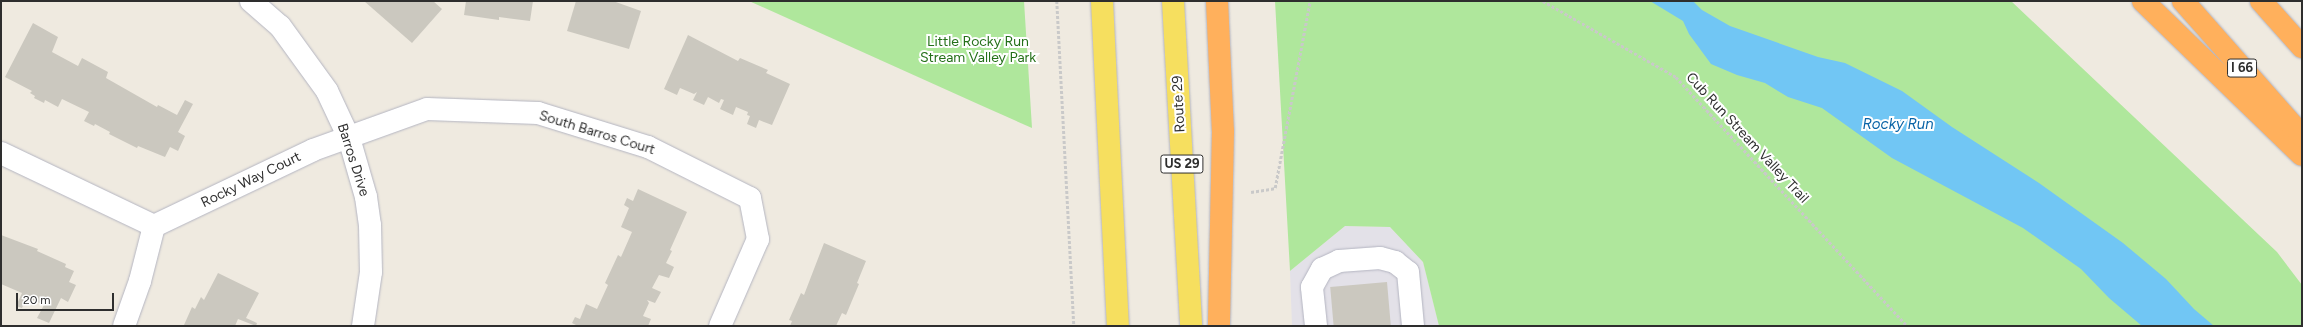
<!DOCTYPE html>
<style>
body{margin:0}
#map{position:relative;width:2303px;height:327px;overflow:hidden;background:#efeae0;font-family:Figtree,sans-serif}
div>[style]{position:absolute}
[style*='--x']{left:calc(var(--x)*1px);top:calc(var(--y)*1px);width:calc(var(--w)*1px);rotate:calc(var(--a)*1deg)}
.industrial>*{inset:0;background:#e3e1e8}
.green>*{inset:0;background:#afe79c}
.water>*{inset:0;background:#71c6f4}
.building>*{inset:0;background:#cbc8bf;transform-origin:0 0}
.path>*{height:2.5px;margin-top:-1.25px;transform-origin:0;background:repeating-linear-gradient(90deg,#c9c9c9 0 3px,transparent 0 5px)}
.roads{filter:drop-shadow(0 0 1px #b4b5c1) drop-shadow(0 0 1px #b4b5c1)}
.minor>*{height:22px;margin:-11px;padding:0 11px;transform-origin:11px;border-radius:11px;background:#fff}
.major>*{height:22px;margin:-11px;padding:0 11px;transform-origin:11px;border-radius:11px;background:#f6df5f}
.highway>*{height:22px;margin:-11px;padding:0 11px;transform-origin:11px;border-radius:11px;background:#ffb05c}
span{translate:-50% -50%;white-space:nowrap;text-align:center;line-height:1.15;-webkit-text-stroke:4px #fff;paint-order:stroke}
.shield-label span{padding:1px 3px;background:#fff;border:1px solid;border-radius:3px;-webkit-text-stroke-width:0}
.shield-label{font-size:13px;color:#2e2e2e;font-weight:700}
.park-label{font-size:14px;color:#247019}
.street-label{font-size:14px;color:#2e2e2e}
.water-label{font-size:15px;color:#0964a7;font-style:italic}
.frame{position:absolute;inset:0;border:2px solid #2e2e2e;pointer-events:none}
.scale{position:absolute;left:16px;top:293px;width:98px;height:18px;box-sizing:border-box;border:2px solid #2e2e2e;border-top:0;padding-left:5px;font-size:12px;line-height:14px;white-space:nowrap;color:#2e2e2e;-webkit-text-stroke:3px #fff;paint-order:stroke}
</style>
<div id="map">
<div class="industrial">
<i style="clip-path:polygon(1345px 226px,1390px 227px,1423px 262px,1439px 326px,1292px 326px,1290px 271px)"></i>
</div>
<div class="green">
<i style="clip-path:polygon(749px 1px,1024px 1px,1032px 128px,978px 104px)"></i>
<i style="clip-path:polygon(1275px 1px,2011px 1px,2277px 252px,2302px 285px,2302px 326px,1439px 326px,1423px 262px,1390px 227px,1345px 226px,1290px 271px)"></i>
</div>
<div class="water">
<i style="clip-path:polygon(1650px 1px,1693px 1px,1702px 10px,1730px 26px,1818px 57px,1845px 63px,1902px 91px,1952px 127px,2039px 183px,2123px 243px,2166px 279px,2194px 309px,2214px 326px,2142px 326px,2109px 298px,2081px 269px,2023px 228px,1892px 158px,1822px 108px,1788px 97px,1765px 83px,1737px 75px,1711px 64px,1689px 34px,1683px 21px)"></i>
</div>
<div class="building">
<i style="clip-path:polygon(364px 1px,433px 1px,442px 9px,412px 43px)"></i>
<i style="clip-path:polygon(466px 1px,533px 1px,530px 21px,499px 17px,499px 20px,464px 15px)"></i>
<i style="clip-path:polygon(576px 1px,613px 1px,641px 11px,629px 49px,567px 31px)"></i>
<i style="clip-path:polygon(33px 23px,58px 37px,52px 52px,78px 66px,82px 58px,108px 72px,106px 78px,157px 107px,158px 105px,177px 115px,185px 100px,193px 104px,178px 132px,185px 136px,178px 151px,170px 147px,165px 157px,138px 146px,137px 148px,109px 134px,110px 132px,95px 124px,94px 126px,84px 121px,89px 112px,62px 99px,58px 107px,45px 100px,44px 103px,34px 98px,35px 96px,30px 93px,32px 91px,5px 77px)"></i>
<i style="clip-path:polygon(688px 35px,738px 61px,740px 58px,768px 70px,766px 73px,790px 84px,772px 125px,759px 120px,756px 128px,747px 124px,750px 116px,747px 115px,748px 112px,736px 107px,733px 115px,720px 109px,724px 100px,721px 99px,719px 103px,708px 97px,704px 105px,693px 100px,697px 92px,694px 94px,680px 88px,677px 95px,664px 89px)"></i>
<i style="clip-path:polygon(638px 189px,687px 212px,670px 250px,672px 251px,666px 263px,674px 267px,669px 278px,659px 275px,652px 288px,661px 292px,655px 303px,647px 300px,649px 303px,643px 316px,651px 319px,648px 326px,578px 326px,572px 323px,575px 317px,580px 319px,586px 304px,597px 309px,608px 285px,605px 283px,618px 255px,621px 257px,632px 232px,621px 227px,629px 208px,624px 205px,627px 198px,633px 201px)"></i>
<i style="clip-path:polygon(1px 235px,38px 249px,37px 251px,66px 264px,65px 267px,74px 271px,69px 282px,76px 285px,68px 302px,61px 298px,49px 323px,37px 318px,44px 305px,27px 297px,22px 308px,16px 306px,22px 293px,1px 284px)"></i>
<i style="clip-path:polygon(824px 243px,866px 261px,857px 283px,859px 284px,846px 315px,842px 313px,836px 326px,790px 326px,792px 321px,789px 320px,801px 293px,804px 295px)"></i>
<i style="clip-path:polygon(218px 273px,259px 293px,246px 318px,257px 323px,256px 326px,238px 319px,235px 326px,184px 325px,192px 307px,195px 309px,201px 297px,204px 300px)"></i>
<i style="left:1387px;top:282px;width:44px;height:57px;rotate:85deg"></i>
</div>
<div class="path">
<i style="--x:1057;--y:1;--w:325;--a:87"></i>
<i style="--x:1543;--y:1;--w:153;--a:29.7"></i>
<i style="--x:1676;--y:77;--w:340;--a:47.1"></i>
<i style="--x:1251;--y:192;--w:24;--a:-9"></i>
<i style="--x:1275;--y:188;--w:190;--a:-79.4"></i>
</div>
<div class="roads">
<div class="minor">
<i style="--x:251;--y:1;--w:38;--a:41"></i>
<i style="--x:280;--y:26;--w:80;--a:54.1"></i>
<i style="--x:327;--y:91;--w:52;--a:64.9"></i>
<i style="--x:349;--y:138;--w:61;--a:73.9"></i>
<i style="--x:366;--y:197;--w:28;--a:82"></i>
<i style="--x:370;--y:225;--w:47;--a:88.8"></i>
<i style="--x:371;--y:272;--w:55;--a:98.4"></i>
<i style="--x:1;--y:153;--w:170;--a:25.5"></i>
<i style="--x:154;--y:226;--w:176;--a:-25.5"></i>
<i style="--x:313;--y:150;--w:121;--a:-19.8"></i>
<i style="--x:427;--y:109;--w:111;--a:2.1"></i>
<i style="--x:538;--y:113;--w:115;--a:17.2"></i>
<i style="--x:648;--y:147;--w:114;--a:26.6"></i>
<i style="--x:750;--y:198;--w:42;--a:79"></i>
<i style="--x:758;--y:239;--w:95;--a:113.6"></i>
<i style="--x:124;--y:326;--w:48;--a:-70.4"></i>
<i style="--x:140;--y:281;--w:57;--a:-75.7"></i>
<i style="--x:1316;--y:326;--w:39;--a:-96"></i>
<i style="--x:1312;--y:287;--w:21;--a:-61"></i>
<i style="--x:1322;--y:269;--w:19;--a:-25"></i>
<i style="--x:1339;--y:261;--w:41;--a:-4.2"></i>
<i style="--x:1380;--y:258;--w:16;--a:15"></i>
<i style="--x:1395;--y:262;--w:16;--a:38"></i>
<i style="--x:1408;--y:272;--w:54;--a:84.7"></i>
</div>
<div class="major">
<i style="--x:1102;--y:1;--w:325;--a:87.2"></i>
<i style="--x:1173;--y:1;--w:325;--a:86.8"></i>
</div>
<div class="highway">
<i style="--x:1217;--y:1;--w:130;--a:87.4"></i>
<i style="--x:1223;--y:131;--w:195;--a:91.2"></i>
<i style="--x:2143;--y:1;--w:221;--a:44.1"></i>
<i style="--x:2183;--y:1;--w:180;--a:48.6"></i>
<i style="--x:2261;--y:1;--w:62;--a:48.3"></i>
</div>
</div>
<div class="shield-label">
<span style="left:2242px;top:68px">I 66</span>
<span style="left:1182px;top:164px">US 29</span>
</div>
<div class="park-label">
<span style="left:978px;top:50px">Little Rocky Run<br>Stream Valley Park</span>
</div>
<div class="street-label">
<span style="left:1179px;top:104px;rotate:-93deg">Route 29</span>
<span style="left:597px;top:133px;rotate:17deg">South Barros Court</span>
<span style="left:1747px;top:138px;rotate:47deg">Cub Run Stream Valley Trail</span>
<span style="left:353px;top:160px;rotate:72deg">Barros Drive</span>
<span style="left:251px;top:180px;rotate:-26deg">Rocky Way Court</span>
</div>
<div class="water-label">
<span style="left:1898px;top:125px">Rocky Run</span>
</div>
<div class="frame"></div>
<div class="scale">20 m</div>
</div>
